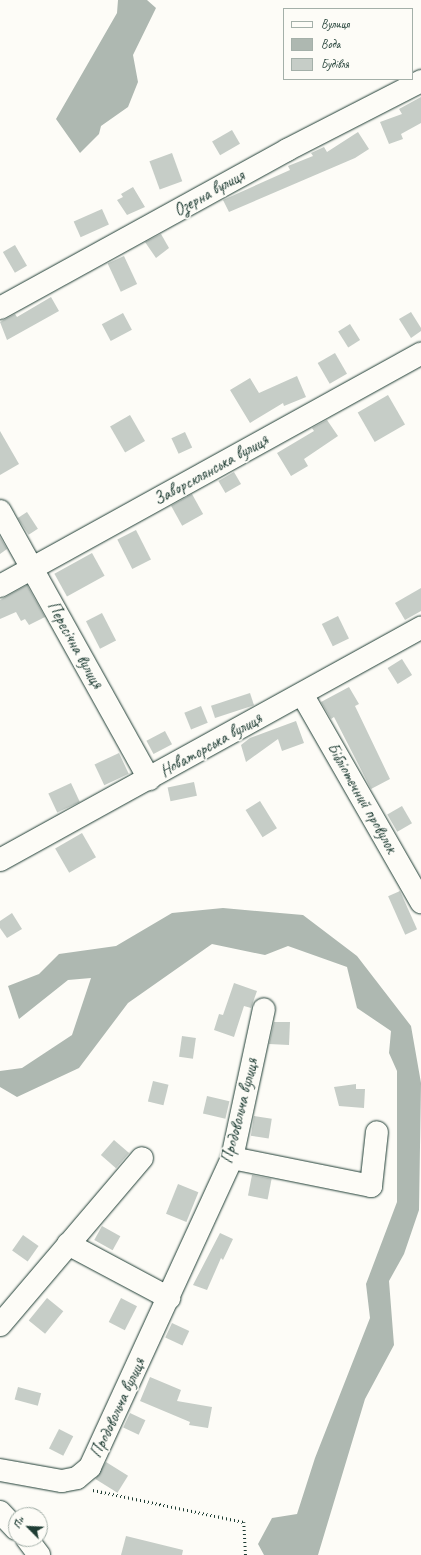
<!DOCTYPE html>
<meta charset="utf-8">
<style>
body{margin:0}
#map{position:relative;width:421px;height:1555px;overflow:hidden;background:#fdfcf7;font-family:Caveat,sans-serif}
div>[style]{position:absolute}
[style*='--x']{left:calc(var(--x)*1px);top:calc(var(--y)*1px);width:calc(var(--w)*1px);rotate:calc(var(--a)*1deg)}
.water>*{inset:0;background:#aeb8b1}
.building>*{inset:0;background:#c6cdc7;transform-origin:0 0}
.path>*{height:2.5px;margin-top:-1.25px;transform-origin:0;background:repeating-linear-gradient(90deg,#1f3d34 0 1px,transparent 0 4px)}
.roads{filter:drop-shadow(0 0 1px #1f3d34) drop-shadow(0 0 1px #1f3d34)}
.minor>*{height:22px;margin:-11px;padding:0 11px;transform-origin:11px;border-radius:11px;background:#fdfcf7}
span{translate:-50% -50%;white-space:nowrap;text-align:center;line-height:1.15;-webkit-text-stroke:3.5px #fdfcf7;paint-order:stroke}
.street-label{font-size:17px;color:#1f3d34}
.legend{position:absolute;left:283px;top:8px;width:130px;height:72px;box-sizing:border-box;background:#fdfcf7;border:1px solid #a4b0a9;margin:0;padding:5px 7px;list-style:none;font-size:12px;color:#1f3d34}
.legend li{display:flex;align-items:center;gap:8px;height:20px}
.legend b{width:20px;border:1px solid #a4b0a9}
.north{position:absolute;left:8px;top:1507px;width:40px;height:40px;box-sizing:border-box;background:#fdfcf7;border:1px solid #a4b0a9;border-radius:50%;rotate:294deg;font-size:11px;font-weight:700;line-height:16px;text-align:center;color:#1f3d34}
.north::after{content:'';display:block;margin:auto;width:14px;height:18px;background:#1f3d34;clip-path:polygon(50% 0,100% 100%,50% 72%,0 100%)}
</style>
<div id="map">
<div class="water">
<i style="clip-path:polygon(118px 0,147px 0,156px 8px,133px 55px,138px 82px,128px 107px,101px 126px,99px 134px,80px 153px,56px 119px,117px 13px)"></i>
<i style="clip-path:polygon(223px 908px,303px 915px,357px 956px,411px 1026px,421px 1083px,419px 1210px,404px 1254px,389px 1281px,394px 1345px,365px 1399px,318px 1555px,264px 1555px,258px 1544px,272px 1518px,297px 1514px,315px 1458px,370px 1318px,366px 1284px,397px 1202px,397px 1071px,389px 1053px,391px 1031px,357px 1008px,347px 967px,288px 946px,265px 955px,212px 944px,128px 1003px,79px 1068px,17px 1097px,0 1087px,0 1071px,22px 1068px,72px 1035px,91px 978px,68px 980px,19px 1019px,8px 986px,39px 974px,59px 954px,116px 946px,172px 913px)"></i>
</div>
<div class="building">
<i style="clip-path:polygon(421px 97px,421px 123px,401px 134px,403px 139px,389px 144px,380px 122px,402px 114px,399px 109px)"></i>
<i style="left:232px;top:130px;width:16px;height:23px;rotate:60deg"></i>
<i style="clip-path:polygon(358px 132px,369px 149px,355px 158px,229px 212px,223px 200px,290px 170px,288px 166px,313px 156px,311px 153px,324px 147px,327px 152px)"></i>
<i style="left:172px;top:153px;width:30px;height:24px;rotate:70deg"></i>
<i style="clip-path:polygon(133px 187px,145px 207px,127px 215px,117px 200px,123px 197px,121px 194px)"></i>
<i style="left:102px;top:209px;width:17px;height:31px;rotate:66deg"></i>
<i style="clip-path:polygon(161px 234px,169px 248px,156px 258px,145px 242px)"></i>
<i style="left:15px;top:245px;width:24px;height:14px;rotate:60deg"></i>
<i style="left:124px;top:256px;width:31px;height:18px;rotate:65deg"></i>
<i style="clip-path:polygon(51px 297px,59px 311px,7px 340px,0 322px,15px 314px,17px 317px)"></i>
<i style="clip-path:polygon(411px 312px,421px 328px,421px 331px,411px 338px,399px 319px)"></i>
<i style="left:123px;top:313px;width:19px;height:24px;rotate:62deg"></i>
<i style="left:350px;top:324px;width:19px;height:14px;rotate:58deg"></i>
<i style="left:335px;top:353px;width:24px;height:20px;rotate:60deg"></i>
<i style="clip-path:polygon(297px 376px,306px 397px,284px 406px,283px 403px,250px 423px,230px 390px,250px 378px,259px 393px)"></i>
<i style="left:388px;top:395px;width:34px;height:35px;rotate:60deg"></i>
<i style="left:130px;top:415px;width:30px;height:23px;rotate:60deg"></i>
<i style="clip-path:polygon(327px 420px,338px 436px,304px 459px,308px 466px,291px 476px,277px 453px,314px 431px,312px 428px)"></i>
<i style="clip-path:polygon(0 431px,19px 464px,0 475px)"></i>
<i style="left:185px;top:432px;width:17px;height:15px;rotate:65deg"></i>
<i style="left:234px;top:472px;width:14px;height:18px;rotate:60deg"></i>
<i style="left:192px;top:494px;width:23px;height:24px;rotate:61deg"></i>
<i style="left:27px;top:512px;width:20px;height:11px;rotate:57deg"></i>
<i style="left:136px;top:530px;width:33px;height:21px;rotate:63deg"></i>
<i style="clip-path:polygon(0 537px,7px 549px,0 554px)"></i>
<i style="left:92px;top:553px;width:26px;height:43px;rotate:61deg"></i>
<i style="clip-path:polygon(27px 585px,45px 617px,29px 625px,25px 619px,21px 621px,16px 612px,0 619px,0 600px)"></i>
<i style="clip-path:polygon(421px 588px,421px 611px,405px 620px,395px 603px)"></i>
<i style="left:102px;top:613px;width:31px;height:18px;rotate:63deg"></i>
<i style="left:338px;top:616px;width:25px;height:18px;rotate:64deg"></i>
<i style="left:402px;top:659px;width:19px;height:17px;rotate:58deg"></i>
<i style="clip-path:polygon(349px 687px,359px 704px,355px 706px,390px 779px,371px 789px,334px 717px,331px 719px,321px 702px)"></i>
<i style="left:250px;top:693px;width:13px;height:41px;rotate:72deg"></i>
<i style="left:201px;top:706px;width:18px;height:18px;rotate:68deg"></i>
<i style="clip-path:polygon(296px 721px,304px 743px,282px 751px,278px 739px,246px 762px,241px 745px,250px 738px)"></i>
<i style="left:165px;top:731px;width:15px;height:21px;rotate:62deg"></i>
<i style="left:119px;top:753px;width:23px;height:27px;rotate:65deg"></i>
<i style="left:194px;top:782px;width:14px;height:27px;rotate:78deg"></i>
<i style="left:71px;top:783px;width:21px;height:25px;rotate:65deg"></i>
<i style="left:260px;top:801px;width:32px;height:17px;rotate:58deg"></i>
<i style="left:402px;top:806px;width:20px;height:17px;rotate:60deg"></i>
<i style="left:82px;top:833px;width:28px;height:31px;rotate:60deg"></i>
<i style="left:400px;top:891px;width:42px;height:13px;rotate:66deg"></i>
<i style="clip-path:polygon(12px 913px,22px 929px,7px 938px,0 928px,0 921px)"></i>
<i style="clip-path:polygon(234px 983px,257px 991px,251px 1008px,244px 1006px,234px 1037px,214px 1030px,219px 1014px,223px 1015px)"></i>
<i style="clip-path:polygon(274px 1022px,290px 1022px,289px 1045px,269px 1044px)"></i>
<i style="left:182px;top:1036px;width:14px;height:21px;rotate:8deg"></i>
<i style="left:153px;top:1081px;width:16px;height:21px;rotate:14deg"></i>
<i style="clip-path:polygon(356px 1084px,356px 1089px,365px 1089px,364px 1108px,339px 1106px,334px 1087px)"></i>
<i style="left:207px;top:1096px;width:23px;height:18px;rotate:13deg"></i>
<i style="left:254px;top:1116px;width:18px;height:20px;rotate:9deg"></i>
<i style="left:114px;top:1140px;width:20px;height:20px;rotate:41deg"></i>
<i style="left:252px;top:1175px;width:20px;height:21px;rotate:11deg"></i>
<i style="left:178px;top:1184px;width:22px;height:32px;rotate:22deg"></i>
<i style="left:102px;top:1226px;width:21px;height:16px;rotate:29deg"></i>
<i style="clip-path:polygon(220px 1233px,233px 1239px,223px 1260px,221px 1258px,207px 1290px,193px 1285px)"></i>
<i style="left:23px;top:1235px;width:19px;height:19px;rotate:35deg"></i>
<i style="left:47px;top:1298px;width:21px;height:29px;rotate:39deg"></i>
<i style="left:121px;top:1298px;width:18px;height:27px;rotate:27deg"></i>
<i style="left:172px;top:1323px;width:19px;height:16px;rotate:25deg"></i>
<i style="clip-path:polygon(150px 1377px,181px 1390px,177px 1401px,212px 1407px,208px 1428px,189px 1425px,190px 1422px,140px 1401px)"></i>
<i style="left:18px;top:1387px;width:24px;height:13px;rotate:15deg"></i>
<i style="left:130px;top:1413px;width:17px;height:16px;rotate:25deg"></i>
<i style="left:59px;top:1429px;width:16px;height:22px;rotate:27deg"></i>
<i style="left:106px;top:1462px;width:26px;height:20px;rotate:32deg"></i>
<i style="clip-path:polygon(126px 1536px,183px 1550px,182px 1555px,121px 1555px)"></i>
</div>
<div class="path">
<i style="--x:93;--y:1490;--w:154;--a:12"></i>
<i style="--x:244;--y:1522;--w:33;--a:87"></i>
</div>
<div class="roads">
<div class="minor">
<i style="--x:0;--y:308;--w:328;--a:-28.8"></i>
<i style="--x:287;--y:150;--w:151;--a:-27.2"></i>
<i style="--x:0;--y:511;--w:307;--a:60.9"></i>
<i style="--x:0;--y:586;--w:481;--a:-28.9"></i>
<i style="--x:302;--y:694;--w:240;--a:60.2"></i>
<i style="--x:0;--y:860;--w:481;--a:-28.9"></i>
<i style="--x:232;--y:1158;--w:142;--a:11.4"></i>
<i style="--x:371;--y:1186;--w:54;--a:-83.7"></i>
<i style="--x:68;--y:1244;--w:115;--a:28.1"></i>
<i style="--x:0;--y:1325;--w:219;--a:-49.6"></i>
<i style="--x:0;--y:1470;--w:63;--a:10.1"></i>
<i style="--x:62;--y:1481;--w:15;--a:-11"></i>
<i style="--x:77;--y:1478;--w:17;--a:-40"></i>
<i style="--x:90;--y:1467;--w:340;--a:-65.3"></i>
<i style="--x:232;--y:1158;--w:152;--a:-77.9"></i>
<i style="--x:0;--y:1512;--w:23;--a:47"></i>
<i style="--x:27;--y:1539;--w:20;--a:53"></i>
</div>
</div>
<div class="street-label">
<span style="left:209px;top:193px;rotate:-29deg">Озерна вулиця</span>
<span style="left:211px;top:470px;rotate:-29deg">Заворсклянська вулиця</span>
<span style="left:75px;top:645px;rotate:61deg">Пересічна вулиця</span>
<span style="left:211px;top:745px;rotate:-29deg">Новаторська вулиця</span>
<span style="left:362px;top:798px;rotate:60deg">Бібліотечний провулок</span>
<span style="left:240px;top:1111px;rotate:-76deg">Продовольча вулиця</span>
<span style="left:118px;top:1408px;rotate:-65deg">Продовольча вулиця</span>
</div>
<ul class="legend">
<li><b style="height:5px;background:#fdfcf7"></b>Вулиця</li>
<li><b style="height:11px;background:#aeb8b1"></b>Вода</li>
<li><b style="height:11px;background:#c6cdc7"></b>Будівля</li>
</ul>
<div class="north">Пн</div>
</div>
